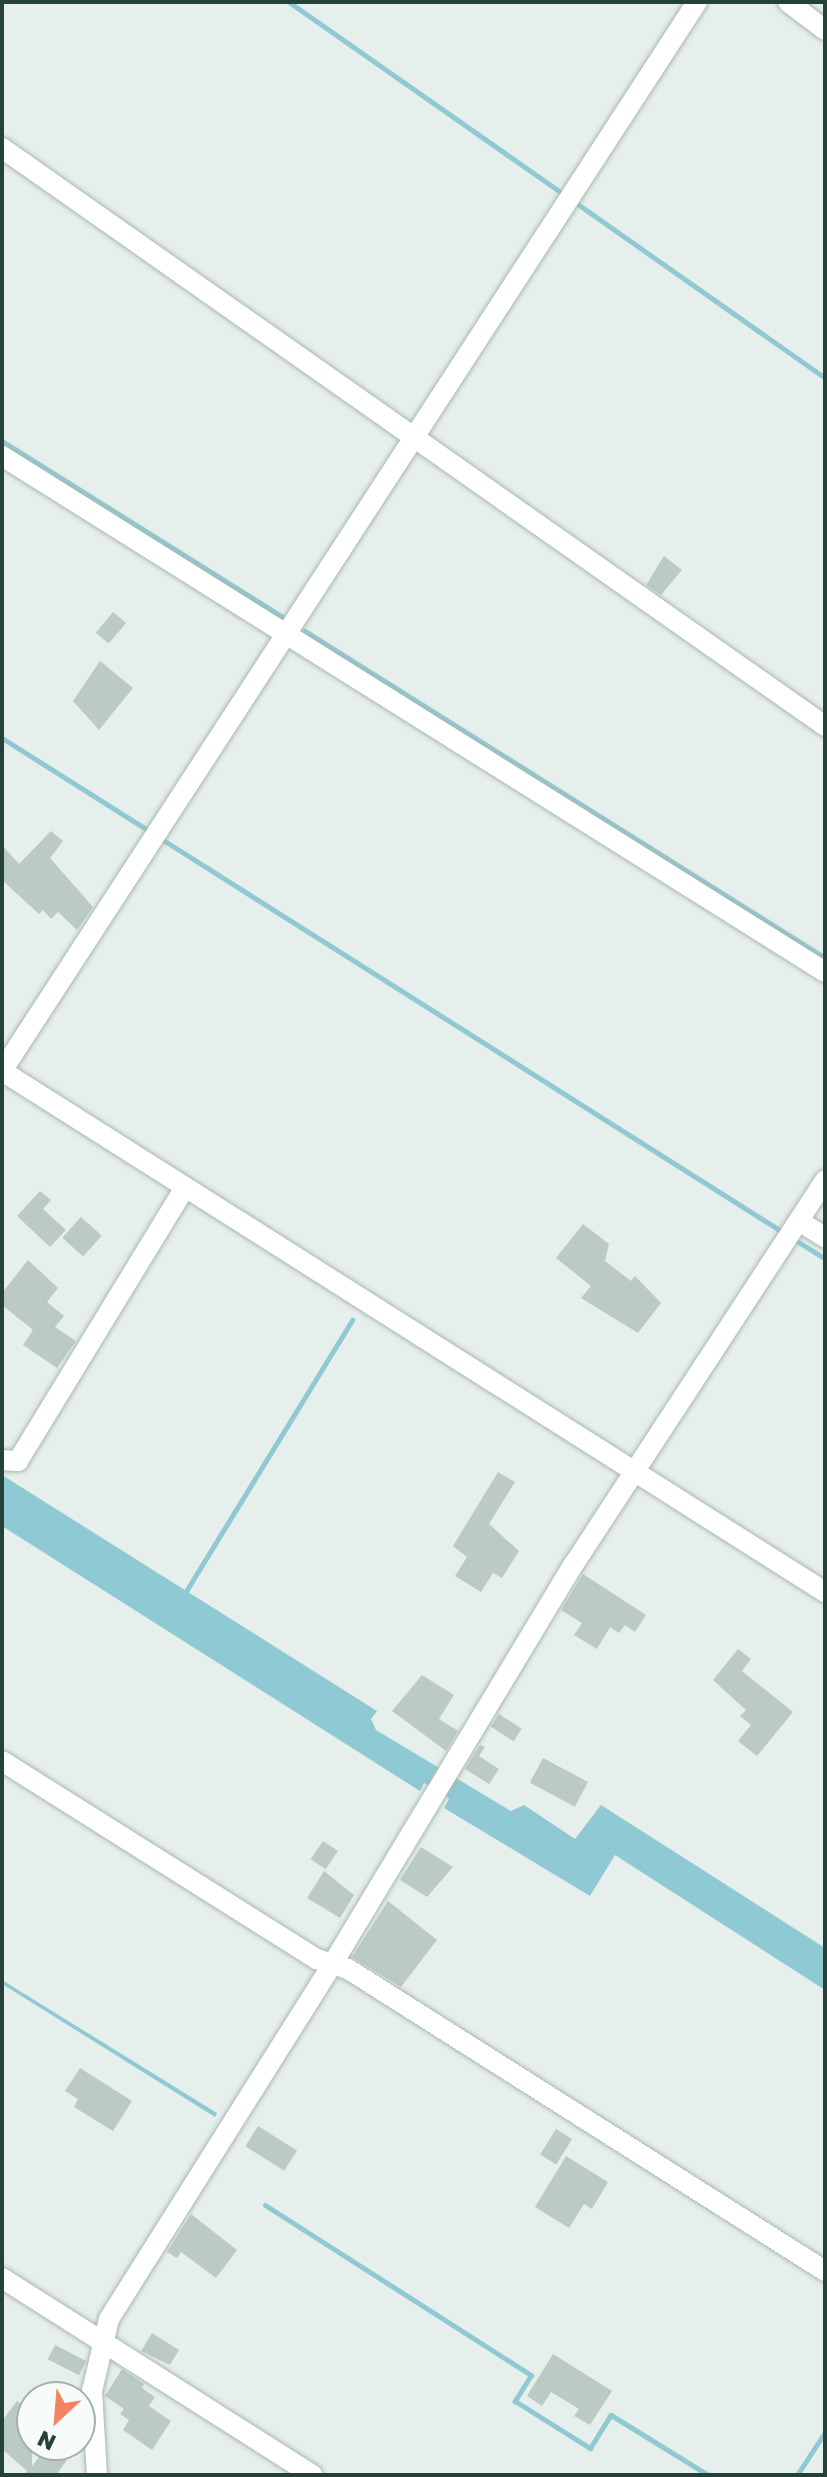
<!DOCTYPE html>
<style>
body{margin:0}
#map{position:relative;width:827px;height:2477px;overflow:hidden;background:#e6efeb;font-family:"Golos Text",sans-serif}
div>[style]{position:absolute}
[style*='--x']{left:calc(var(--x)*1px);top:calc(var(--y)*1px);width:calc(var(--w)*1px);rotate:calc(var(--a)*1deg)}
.water>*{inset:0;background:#8ec9d4}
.stream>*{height:5px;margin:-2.5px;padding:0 2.5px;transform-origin:2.5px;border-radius:2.5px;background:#8ec9d4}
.building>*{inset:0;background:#bbcac4;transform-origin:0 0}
.roads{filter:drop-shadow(0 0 2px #a8b8b2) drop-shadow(0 0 2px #a8b8b2)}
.minor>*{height:20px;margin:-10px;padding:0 10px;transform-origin:10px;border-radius:10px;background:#fff}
span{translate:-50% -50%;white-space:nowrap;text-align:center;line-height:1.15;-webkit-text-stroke:6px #f7fbf9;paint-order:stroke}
.frame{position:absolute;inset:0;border:4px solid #24423a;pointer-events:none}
.north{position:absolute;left:16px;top:2381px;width:80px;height:80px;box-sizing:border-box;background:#f7fbf9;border:2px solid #a3b1ad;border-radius:50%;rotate:206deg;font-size:22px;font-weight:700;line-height:32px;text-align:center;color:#24423a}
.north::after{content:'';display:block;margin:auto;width:28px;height:36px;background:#f4845f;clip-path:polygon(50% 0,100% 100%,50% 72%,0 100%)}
</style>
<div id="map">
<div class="water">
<i style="clip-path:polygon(2px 1475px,377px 1711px,371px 1719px,376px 1730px,511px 1811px,524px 1805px,575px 1839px,601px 1805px,825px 1948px,825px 1990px,615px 1855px,590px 1896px,444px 1808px,449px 1799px,445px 1794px,424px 1783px,420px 1791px,2px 1526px)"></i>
<i style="clip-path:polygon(2px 1980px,217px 2113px,215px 2117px,2px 1984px)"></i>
</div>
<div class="stream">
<i style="--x:289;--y:2;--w:330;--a:35"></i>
<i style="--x:579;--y:205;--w:301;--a:35.1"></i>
<i style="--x:2;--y:441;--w:332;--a:32.1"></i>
<i style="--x:305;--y:631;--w:614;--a:32.16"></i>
<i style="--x:2;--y:738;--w:178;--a:32.3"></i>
<i style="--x:160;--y:838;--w:739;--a:32.33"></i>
<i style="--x:792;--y:1238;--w:39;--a:32"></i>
<i style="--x:183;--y:1596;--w:324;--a:-58.5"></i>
<i style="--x:265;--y:2205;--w:316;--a:32.6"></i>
<i style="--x:531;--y:2375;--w:31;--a:122"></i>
<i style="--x:515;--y:2401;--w:89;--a:32.1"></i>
<i style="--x:590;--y:2448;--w:39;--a:-58"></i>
<i style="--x:611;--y:2415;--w:114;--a:31.7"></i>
<i style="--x:797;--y:2475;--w:51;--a:-56.9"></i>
</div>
<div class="building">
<i style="clip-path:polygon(664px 556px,682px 570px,661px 595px,646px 585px)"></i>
<i style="left:113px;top:612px;width:17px;height:27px;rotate:40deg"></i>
<i style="clip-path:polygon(100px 661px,133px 688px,99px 730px,73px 701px)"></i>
<i style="clip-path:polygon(51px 831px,63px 841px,50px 858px,93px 907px,77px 930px,58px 912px,51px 919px,43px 910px,39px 914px,2px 880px,2px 845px,19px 864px)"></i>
<i style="clip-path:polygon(40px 1191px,51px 1200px,43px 1209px,66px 1230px,50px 1247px,17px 1216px)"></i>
<i style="left:81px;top:1217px;width:28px;height:28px;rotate:42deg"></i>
<i style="clip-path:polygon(583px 1224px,609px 1244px,605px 1261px,631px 1281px,635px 1276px,661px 1303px,638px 1333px,581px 1298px,591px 1286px,556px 1258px)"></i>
<i style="clip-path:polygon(28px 1260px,58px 1288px,47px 1302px,64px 1316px,55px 1327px,76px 1341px,57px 1368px,23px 1345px,33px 1330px,2px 1305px,2px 1293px)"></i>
<i style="clip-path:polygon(498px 1472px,515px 1482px,489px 1524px,519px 1551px,502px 1578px,493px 1573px,481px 1592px,455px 1576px,467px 1557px,453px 1546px)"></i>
<i style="clip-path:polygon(583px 1574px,646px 1615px,635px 1632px,625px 1625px,619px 1633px,610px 1627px,597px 1649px,574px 1635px,582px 1623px,561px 1610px)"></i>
<i style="clip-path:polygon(738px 1649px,751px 1659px,742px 1671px,793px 1712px,757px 1756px,738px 1741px,751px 1725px,740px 1716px,746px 1710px,713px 1680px)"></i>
<i style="clip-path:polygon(422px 1675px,454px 1695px,439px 1719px,458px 1731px,446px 1751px,392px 1711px)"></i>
<i style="left:499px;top:1714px;width:27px;height:15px;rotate:33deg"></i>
<i style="clip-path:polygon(480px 1745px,485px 1747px,479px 1756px,499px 1769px,489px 1784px,465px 1769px)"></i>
<i style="left:543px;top:1758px;width:51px;height:28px;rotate:28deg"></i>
<i style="left:323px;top:1841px;width:18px;height:22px;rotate:34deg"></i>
<i style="clip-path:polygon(421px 1847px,453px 1867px,427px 1897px,400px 1880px)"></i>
<i style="clip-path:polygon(324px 1871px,354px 1895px,340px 1918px,307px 1898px)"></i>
<i style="clip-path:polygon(388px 1901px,437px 1940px,401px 1987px,352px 1957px)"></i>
<i style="clip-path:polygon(80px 2068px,132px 2101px,113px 2131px,74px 2107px,78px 2099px,65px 2091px)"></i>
<i style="left:258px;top:2126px;width:46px;height:24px;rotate:32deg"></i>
<i style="left:556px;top:2129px;width:19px;height:30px;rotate:32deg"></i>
<i style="clip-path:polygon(566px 2156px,608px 2182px,592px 2209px,584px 2204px,569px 2228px,535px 2207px)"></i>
<i style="clip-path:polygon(191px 2214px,237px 2250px,216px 2278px,181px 2252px,177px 2258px,167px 2252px)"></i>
<i style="clip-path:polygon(152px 2333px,179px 2350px,170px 2365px,141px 2351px)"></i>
<i style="left:55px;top:2345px;width:35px;height:16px;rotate:27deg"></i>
<i style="clip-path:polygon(553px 2354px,612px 2391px,590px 2425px,574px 2416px,579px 2409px,551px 2392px,542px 2406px,527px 2396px)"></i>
<i style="clip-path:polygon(122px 2369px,144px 2384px,142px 2388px,155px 2397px,149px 2406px,171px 2421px,152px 2450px,123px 2430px,129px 2420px,120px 2414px,124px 2409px,105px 2396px)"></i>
<i style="clip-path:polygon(17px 2401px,32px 2412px,32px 2466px,48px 2446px,67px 2460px,56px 2475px,24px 2475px,27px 2471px,2px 2449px,2px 2421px)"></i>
</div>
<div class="roads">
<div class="minor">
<i style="--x:788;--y:2;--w:46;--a:37.1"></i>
<i style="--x:2;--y:148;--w:1006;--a:35.08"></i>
<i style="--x:2;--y:456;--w:971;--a:32.09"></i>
<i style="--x:2;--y:1071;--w:1275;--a:-56.97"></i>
<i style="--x:2;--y:1071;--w:974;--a:32.34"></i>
<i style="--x:799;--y:1221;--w:31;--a:32"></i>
<i style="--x:2;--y:1460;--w:16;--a:4"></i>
<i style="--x:18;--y:1461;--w:319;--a:-58.6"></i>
<i style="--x:2;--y:1761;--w:372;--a:32.2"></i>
<i style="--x:317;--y:1959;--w:33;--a:18"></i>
<i style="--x:348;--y:1969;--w:565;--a:32.34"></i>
<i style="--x:2;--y:2278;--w:368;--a:32.4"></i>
<i style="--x:97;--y:2475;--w:84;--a:-93.4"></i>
<i style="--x:92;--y:2391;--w:74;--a:-76.7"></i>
<i style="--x:109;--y:2319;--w:421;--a:-57.8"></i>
<i style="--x:333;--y:1963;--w:466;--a:-58.9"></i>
<i style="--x:574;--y:1564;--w:459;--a:-56.8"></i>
</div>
</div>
<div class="frame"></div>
<div class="north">N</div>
</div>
